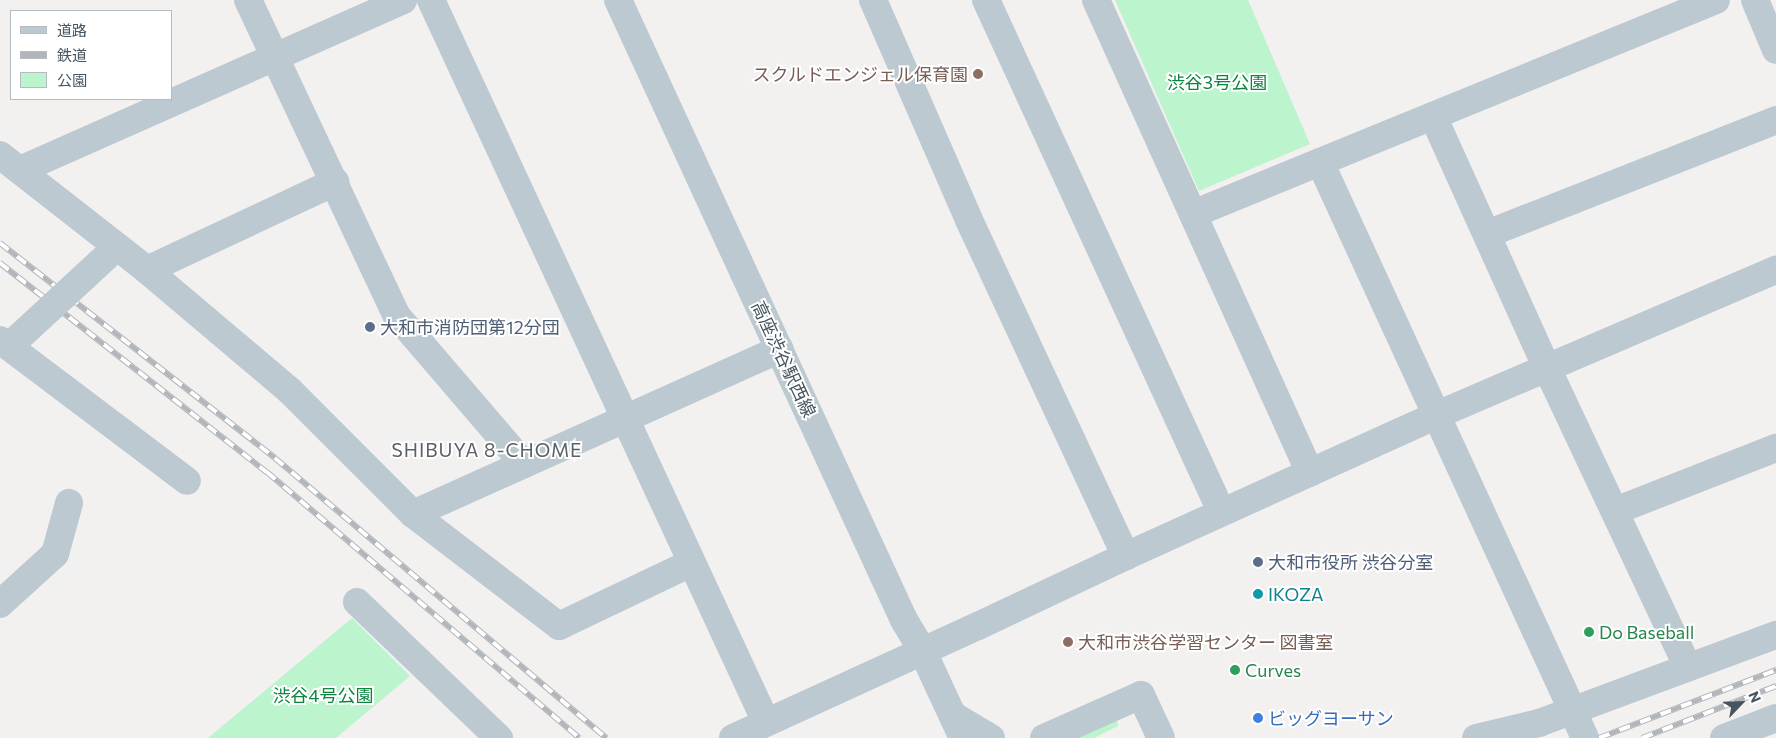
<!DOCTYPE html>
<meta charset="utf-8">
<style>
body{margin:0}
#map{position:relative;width:1776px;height:738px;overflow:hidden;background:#f3f0f0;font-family:Commissioner,"Noto Sans JP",sans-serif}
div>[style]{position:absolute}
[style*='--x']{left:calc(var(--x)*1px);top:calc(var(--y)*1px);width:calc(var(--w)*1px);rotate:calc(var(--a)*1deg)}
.green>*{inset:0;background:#bbf4cd}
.minor>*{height:28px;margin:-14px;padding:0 14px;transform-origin:14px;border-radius:14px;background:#bcc9d1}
.rail>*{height:5.5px;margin-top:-2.75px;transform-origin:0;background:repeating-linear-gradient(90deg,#fff 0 11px,#b2b6bb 0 22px);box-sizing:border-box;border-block:1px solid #b2b6bb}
.minor-bridge>*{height:28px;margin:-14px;padding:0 14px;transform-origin:14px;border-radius:14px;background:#bcc9d1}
.dots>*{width:14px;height:14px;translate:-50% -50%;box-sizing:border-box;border:2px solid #fff;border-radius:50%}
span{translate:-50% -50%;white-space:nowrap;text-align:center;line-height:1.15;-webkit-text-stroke:4px #fff;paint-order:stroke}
.education-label{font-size:18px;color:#785e54}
.right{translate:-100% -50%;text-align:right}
.left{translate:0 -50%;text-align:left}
.park-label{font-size:18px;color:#0e8440}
.service-label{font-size:18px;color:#4e5e75}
.street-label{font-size:18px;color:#465560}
.culture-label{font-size:18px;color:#0d838f}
.leisure-label{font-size:18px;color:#27864d}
.shop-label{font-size:18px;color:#366cbe}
.neighbourhood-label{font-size:19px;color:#5c6166;letter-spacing:1px}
.legend{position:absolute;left:10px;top:10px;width:162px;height:90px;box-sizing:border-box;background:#fff;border:1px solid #b5bbbf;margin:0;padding:6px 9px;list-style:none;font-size:15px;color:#465560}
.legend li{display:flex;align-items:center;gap:10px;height:25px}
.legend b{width:25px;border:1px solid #b5bbbf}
.north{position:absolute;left:1716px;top:678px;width:50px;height:50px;-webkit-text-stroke:4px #fff;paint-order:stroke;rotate:66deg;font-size:14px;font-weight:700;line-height:20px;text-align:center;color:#465560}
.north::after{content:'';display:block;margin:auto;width:18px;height:22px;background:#465560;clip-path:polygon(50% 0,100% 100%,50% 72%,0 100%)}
</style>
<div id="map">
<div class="green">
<i style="clip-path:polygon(1115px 0,1248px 0,1310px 144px,1199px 191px)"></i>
<i style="clip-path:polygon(352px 618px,410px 676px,336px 738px,208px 738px)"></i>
<i style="clip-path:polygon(1117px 720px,1118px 726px,1094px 738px,1073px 738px)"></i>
</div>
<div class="minor">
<i style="--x:248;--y:0;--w:349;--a:64.8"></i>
<i style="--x:397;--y:316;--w:195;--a:49.4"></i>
<i style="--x:431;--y:0;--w:796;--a:65.11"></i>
<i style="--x:618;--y:0;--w:683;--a:65.24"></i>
<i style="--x:904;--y:620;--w:37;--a:59"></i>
<i style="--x:923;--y:652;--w:95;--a:65.1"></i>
<i style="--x:873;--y:0;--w:240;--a:66.4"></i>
<i style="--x:969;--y:220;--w:371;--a:65"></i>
<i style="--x:986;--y:0;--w:548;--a:65.31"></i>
<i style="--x:1096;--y:0;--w:519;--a:65.66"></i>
<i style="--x:1755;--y:0;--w:54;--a:67.2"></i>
<i style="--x:1433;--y:116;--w:277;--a:65.7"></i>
<i style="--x:1547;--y:368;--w:331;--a:64.8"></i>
<i style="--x:0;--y:155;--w:187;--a:38"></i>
<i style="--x:147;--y:270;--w:187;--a:40.2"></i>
<i style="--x:290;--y:391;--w:174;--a:45"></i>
<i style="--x:413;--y:514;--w:184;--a:37.5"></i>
<i style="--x:559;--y:626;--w:146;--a:-25.5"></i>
<i style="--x:1320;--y:162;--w:634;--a:65.29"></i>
<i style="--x:20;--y:170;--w:419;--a:-23.9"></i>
<i style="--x:1193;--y:214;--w:565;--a:-22.25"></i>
<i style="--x:1487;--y:234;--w:311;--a:-21.5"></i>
<i style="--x:147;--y:270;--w:208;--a:-25.1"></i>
<i style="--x:0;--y:340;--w:234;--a:37"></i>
<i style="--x:1615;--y:511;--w:173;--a:-21.4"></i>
<i style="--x:413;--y:514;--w:402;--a:-24.2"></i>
<i style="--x:357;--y:602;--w:197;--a:43.8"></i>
<i style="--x:0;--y:604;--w:74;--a:-42.3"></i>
<i style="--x:55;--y:554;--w:53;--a:-74.6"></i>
<i style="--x:954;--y:716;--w:43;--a:30.7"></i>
<i style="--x:733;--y:738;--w:269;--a:-24.6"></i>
<i style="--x:978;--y:626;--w:164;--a:-25.3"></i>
<i style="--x:1126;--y:556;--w:341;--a:-24.4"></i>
<i style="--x:1437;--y:415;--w:369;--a:-23.2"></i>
<i style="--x:1044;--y:738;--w:106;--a:-23.9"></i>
<i style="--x:1141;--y:695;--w:47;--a:65.1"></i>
<i style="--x:1476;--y:738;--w:65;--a:-13.4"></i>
<i style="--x:1539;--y:723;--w:253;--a:-20.4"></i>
<i style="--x:1724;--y:738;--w:56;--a:-21"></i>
</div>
<div class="rail">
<i style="--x:0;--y:243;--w:349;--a:38"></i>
<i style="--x:275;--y:458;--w:434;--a:40.2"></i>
<i style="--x:0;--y:263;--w:339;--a:38.1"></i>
<i style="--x:267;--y:472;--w:410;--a:40.4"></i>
<i style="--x:1599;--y:738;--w:190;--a:-21"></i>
<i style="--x:1642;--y:738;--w:144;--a:-21.2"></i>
</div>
<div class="minor-bridge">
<i style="--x:17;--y:339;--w:122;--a:-42.7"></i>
</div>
<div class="dots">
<i style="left:978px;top:74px;background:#8d6e63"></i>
<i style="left:370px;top:327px;background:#5c6f8a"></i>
<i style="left:1258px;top:562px;background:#5c6f8a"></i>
<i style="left:1258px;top:594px;background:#0f9aa8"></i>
<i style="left:1589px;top:632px;background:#2e9e5b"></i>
<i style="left:1068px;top:642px;background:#8d6e63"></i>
<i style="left:1235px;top:670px;background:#2e9e5b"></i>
<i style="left:1258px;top:718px;background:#3f7fe0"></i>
</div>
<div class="education-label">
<span class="right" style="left:968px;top:74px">スクルドエンジェル保育園</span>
<span class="left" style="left:1078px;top:642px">大和市渋谷学習センター 図書室</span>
</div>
<div class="park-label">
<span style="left:1217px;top:82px">渋谷3号公園</span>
<span style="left:323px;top:695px">渋谷4号公園</span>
</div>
<div class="service-label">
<span class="left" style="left:380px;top:327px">大和市消防団第12分団</span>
<span class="left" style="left:1268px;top:562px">大和市役所 渋谷分室</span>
</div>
<div class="street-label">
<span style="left:784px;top:359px;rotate:65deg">高座渋谷駅西線</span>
</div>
<div class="culture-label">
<span class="left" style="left:1268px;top:594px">IKOZA</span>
</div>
<div class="leisure-label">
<span class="left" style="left:1599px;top:632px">Do Baseball</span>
<span class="left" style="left:1245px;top:670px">Curves</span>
</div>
<div class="shop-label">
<span class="left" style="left:1268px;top:718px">ビッグヨーサン</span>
</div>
<div class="neighbourhood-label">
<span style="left:487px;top:450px">SHIBUYA 8-CHOME</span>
</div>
<ul class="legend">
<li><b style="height:6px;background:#bcc9d1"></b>道路</li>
<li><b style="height:6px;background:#b2b6bb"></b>鉄道</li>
<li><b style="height:14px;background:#bbf4cd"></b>公園</li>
</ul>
<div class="north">N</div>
</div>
